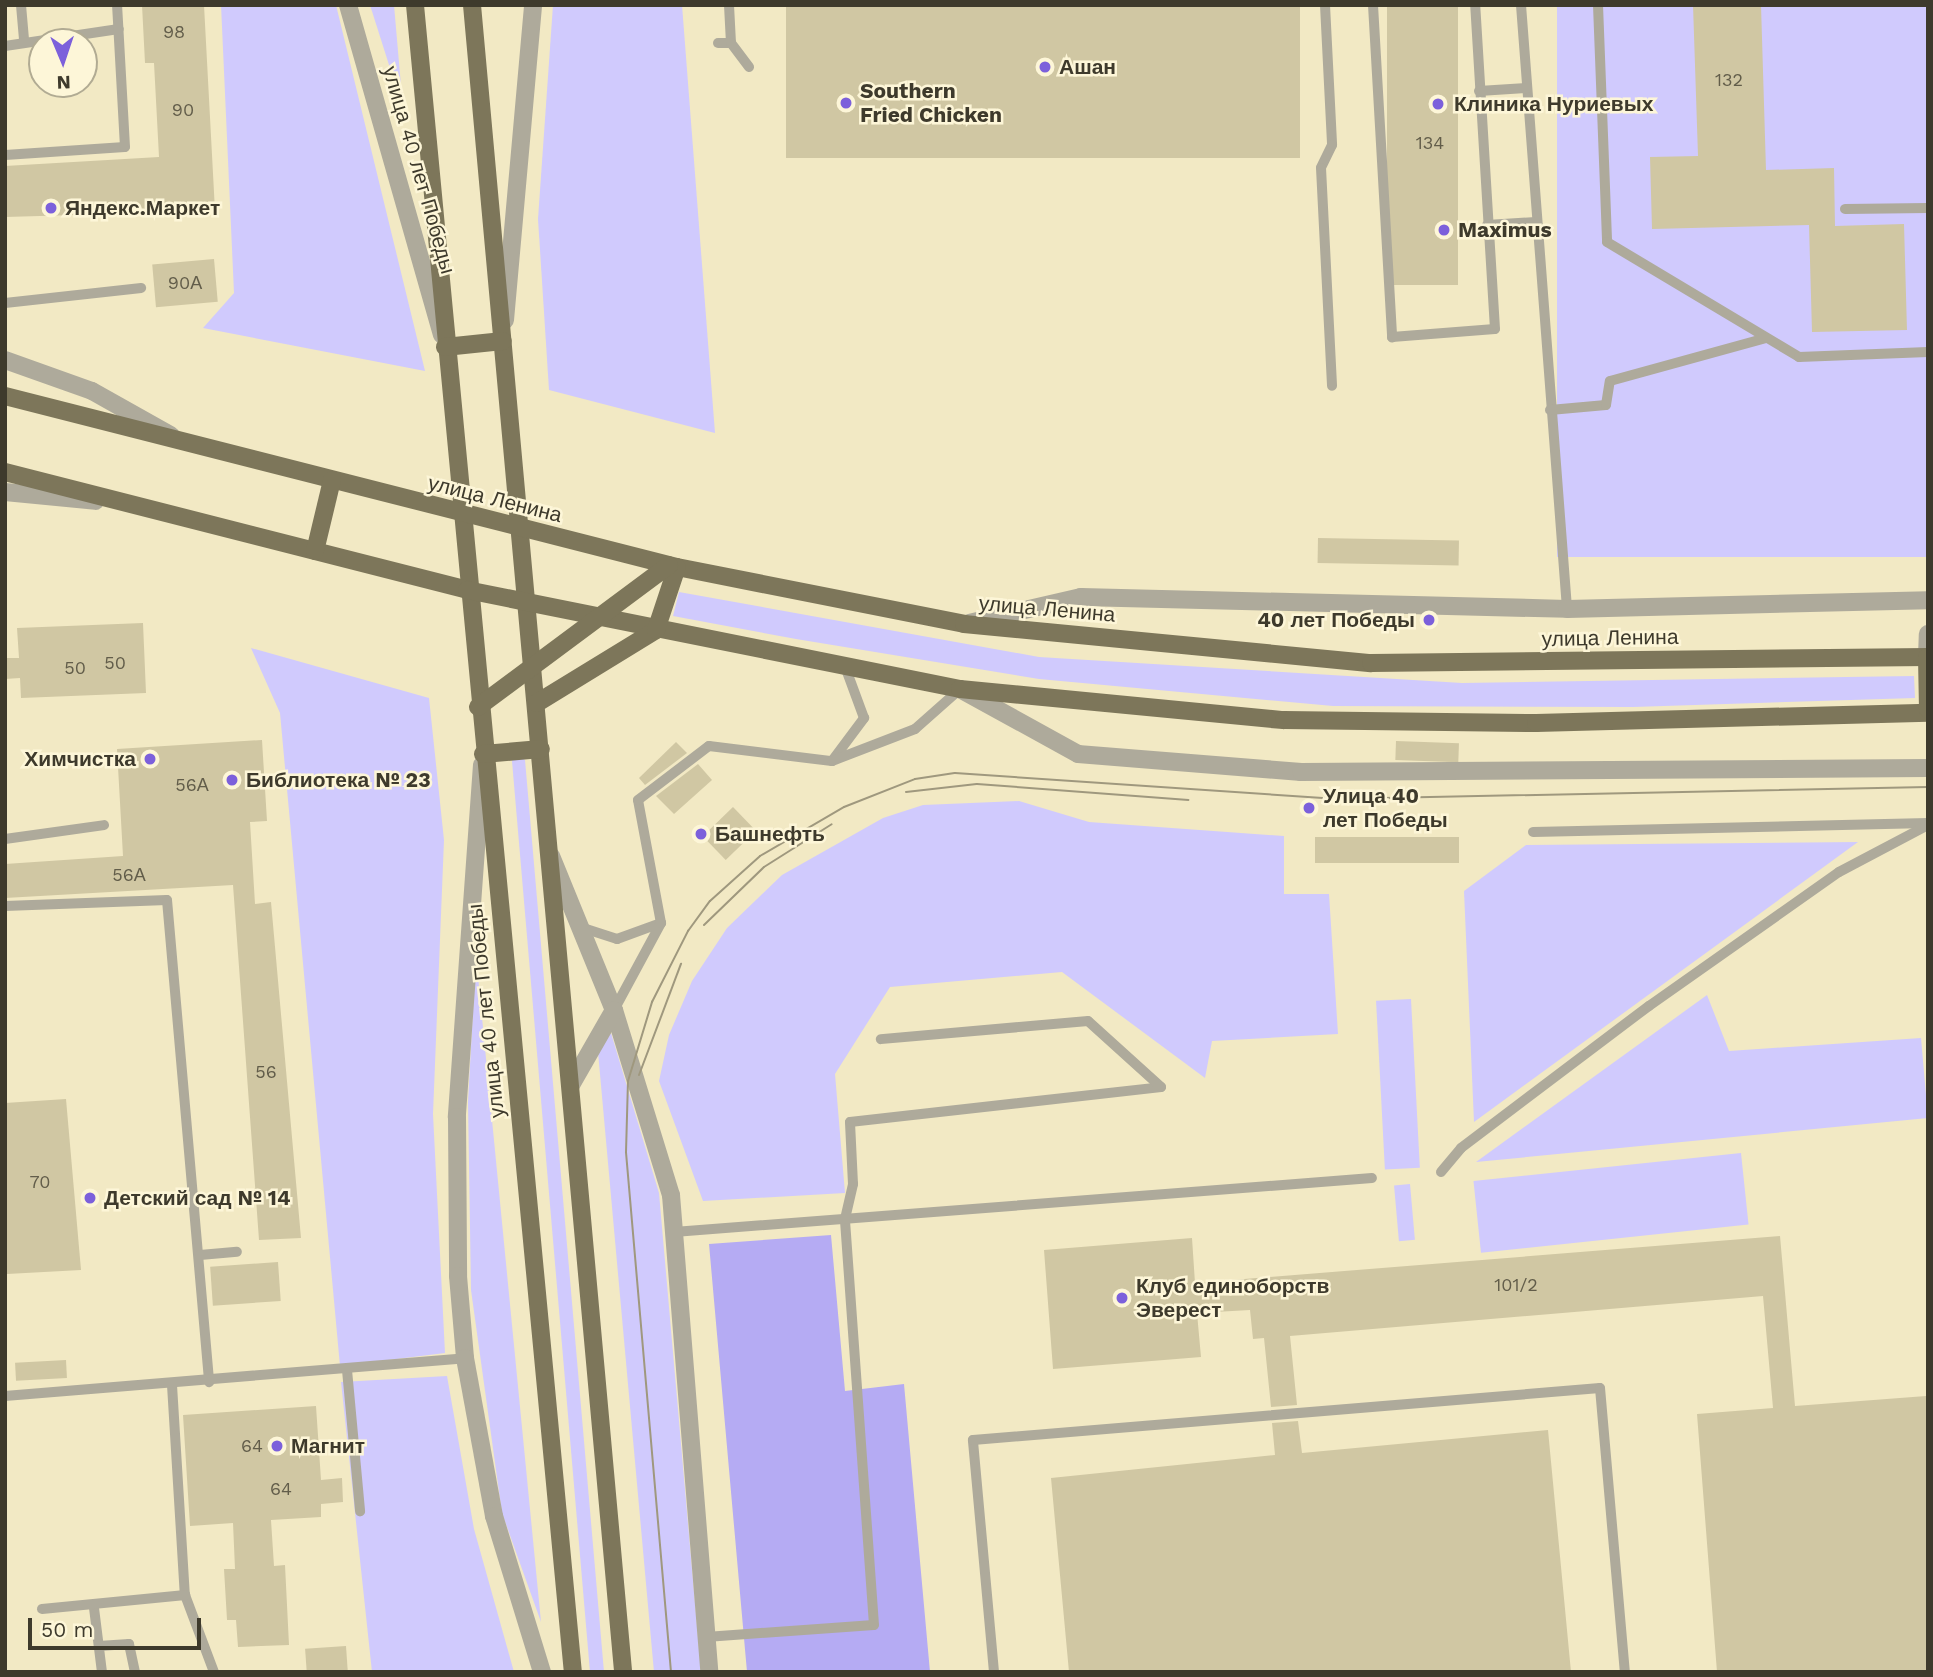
<!DOCTYPE html>
<meta charset="utf-8">
<style>
body{margin:0}
#map{position:relative;width:1933px;height:1677px;overflow:hidden;background:#f2e9c4;font-family:"Work Sans",sans-serif}
div>[style]{position:absolute}
[style*='--x']{left:calc(var(--x)*1px);top:calc(var(--y)*1px);width:calc(var(--w)*1px);rotate:calc(var(--a)*1deg)}
.green>*{inset:0;background:#d0cafd;transform-origin:0 0}
.forest>*{inset:0;background:#b5abf3}
.building>*{inset:0;background:#d0c7a3;transform-origin:0 0}
.service>*{height:10px;margin:-5px;padding:0 5px;transform-origin:5px;border-radius:5px;background:#aeaa9b}
.minor>*{height:18px;margin:-9px;padding:0 9px;transform-origin:9px;border-radius:9px;background:#aeaa9b}
.tertiary>*{height:18px;margin:-9px;padding:0 9px;transform-origin:9px;border-radius:9px;background:#aeaa9b}
.primary>*{height:18px;margin:-9px;padding:0 9px;transform-origin:9px;border-radius:9px;background:#7d765a}
.tram>*{height:2px;margin:-1px;padding:0 1px;transform-origin:1px;border-radius:1px;background:#9f987e}
.dots>*{width:19px;height:19px;translate:-50% -50%;box-sizing:border-box;border:4px solid #fdf6d8;border-radius:50%}
span{translate:-50% -50%;white-space:nowrap;text-align:center;line-height:1.15;-webkit-text-stroke:5px #fdf6d8;paint-order:stroke}
.number-label{font-size:18px;color:#625d4a}
.number-label span{-webkit-text-stroke-width:0}
.poi-label{font-size:21px;color:#3e3a2c;font-weight:700}
.left{translate:0 -50%;text-align:left}
.right{translate:-100% -50%;text-align:right}
.street-label{font-size:21px;color:#3e3a2c}
.frame{position:absolute;inset:0;border:7px solid #3e3a2c;pointer-events:none}
.north{position:absolute;left:28px;top:28px;width:70px;height:70px;box-sizing:border-box;background:#fdf6d8;border:2px solid #b1ab93;border-radius:50%;rotate:178deg;font-size:19px;font-weight:700;line-height:28px;text-align:center;color:#3e3a2c}
.north::after{content:'';display:block;margin:auto;width:24px;height:32px;background:#7c60db;clip-path:polygon(50% 0,100% 100%,50% 72%,0 100%)}
.scale{position:absolute;left:28px;top:1618px;width:173px;height:32px;box-sizing:border-box;border:4px solid #3e3a2c;border-top:0;padding-left:9px;font-size:21px;line-height:24px;white-space:nowrap;color:#3e3a2c;-webkit-text-stroke:5px #fdf6d8;paint-order:stroke}
</style>
<div id="map">
<div class="green">
<i style="clip-path:polygon(221px 5px,336px 5px,425px 371px,203px 328px,234px 293px)"></i>
<i style="clip-path:polygon(370px 5px,394px 5px,403px 109px)"></i>
<i style="clip-path:polygon(553px 5px,682px 5px,715px 433px,549px 390px,538px 219px)"></i>
<i style="left:1557px;top:5px;width:371px;height:552px"></i>
<i style="clip-path:polygon(679px 592px,1039px 657px,1462px 683px,1914px 676px,1915px 698px,1633px 707px,1333px 706px,1039px 679px,796px 639px,673px 616px)"></i>
<i style="clip-path:polygon(251px 648px,429px 698px,444px 840px,433px 1114px,445px 1353px,340px 1366px,280px 713px)"></i>
<i style="clip-path:polygon(516px 754px,525px 760px,604px 1672px,590px 1672px,512px 761px)"></i>
<i style="clip-path:polygon(1019px 801px,1089px 822px,1284px 836px,1284px 894px,1329px 894px,1338px 1034px,1212px 1041px,1205px 1078px,1062px 972px,890px 987px,835px 1074px,845px 1193px,703px 1201px,659px 1081px,669px 1035px,692px 981px,727px 928px,782px 875px,883px 818px,923px 805px)"></i>
<i style="clip-path:polygon(1858px 842px,1474px 1122px,1464px 891px,1526px 845px)"></i>
<i style="clip-path:polygon(476px 956px,541px 1622px,502px 1513px,471px 1290px,468px 1102px)"></i>
<i style="clip-path:polygon(1707px 995px,1729px 1051px,1921px 1038px,1928px 1118px,1476px 1162px)"></i>
<i style="left:1411px;top:999px;width:169px;height:35px;rotate:87deg"></i>
<i style="clip-path:polygon(611px 1033px,659px 1193px,701px 1672px,654px 1672px,598px 1052px)"></i>
<i style="left:1741px;top:1153px;width:72px;height:269px;rotate:84deg"></i>
<i style="left:1410px;top:1184px;width:56px;height:16px;rotate:85deg"></i>
<i style="clip-path:polygon(447px 1376px,474px 1529px,514px 1672px,372px 1672px,341px 1382px)"></i>
</div>
<div class="forest">
<i style="clip-path:polygon(831px 1235px,845px 1391px,904px 1384px,930px 1672px,747px 1672px,709px 1244px)"></i>
</div>
<div class="building">
<i style="clip-path:polygon(142px 5px,204px 5px,215px 211px,5px 217px,5px 166px,159px 157px,154px 63px,145px 63px)"></i>
<i style="left:786px;top:5px;width:514px;height:153px"></i>
<i style="left:1387px;top:5px;width:71px;height:280px"></i>
<i style="clip-path:polygon(1693px 5px,1761px 5px,1766px 170px,1834px 168px,1835px 226px,1904px 224px,1907px 330px,1812px 332px,1809px 225px,1652px 229px,1650px 157px,1698px 156px)"></i>
<i style="left:214px;top:259px;width:43px;height:62px;rotate:85deg"></i>
<i style="left:1318px;top:538px;width:141px;height:25px;rotate:1deg"></i>
<i style="clip-path:polygon(143px 623px,146px 693px,21px 698px,20px 678px,5px 679px,5px 658px,19px 658px,17px 628px)"></i>
<i style="clip-path:polygon(262px 740px,267px 821px,250px 822px,255px 904px,271px 902px,301px 1238px,259px 1240px,233px 885px,5px 898px,5px 864px,123px 856px,117px 749px)"></i>
<i style="left:1396px;top:741px;width:63px;height:19px;rotate:2deg"></i>
<i style="clip-path:polygon(676px 742px,687px 753px,645px 785px,639px 778px)"></i>
<i style="clip-path:polygon(698px 764px,712px 780px,674px 814px,656px 796px)"></i>
<i style="left:733px;top:807px;width:33px;height:42px;rotate:46deg"></i>
<i style="left:1315px;top:837px;width:144px;height:26px"></i>
<i style="clip-path:polygon(66px 1099px,81px 1270px,7px 1274px,5px 1103px)"></i>
<i style="clip-path:polygon(1780px 1236px,1795px 1406px,1926px 1396px,1928px 1672px,1717px 1672px,1697px 1414px,1773px 1408px,1763px 1296px,1290px 1336px,1297px 1405px,1271px 1407px,1264px 1338px,1253px 1339px,1250px 1310px,1197px 1313px,1201px 1357px,1053px 1369px,1044px 1250px,1192px 1238px,1195px 1283px)"></i>
<i style="left:278px;top:1262px;width:39px;height:68px;rotate:86deg"></i>
<i style="left:66px;top:1360px;width:18px;height:51px;rotate:87deg"></i>
<i style="clip-path:polygon(316px 1406px,321px 1480px,342px 1478px,343px 1502px,321px 1504px,321px 1517px,271px 1520px,274px 1566px,285px 1565px,289px 1645px,238px 1647px,236px 1620px,227px 1620px,224px 1569px,235px 1569px,233px 1523px,190px 1526px,183px 1415px)"></i>
<i style="clip-path:polygon(1298px 1421px,1302px 1453px,1548px 1430px,1571px 1672px,1069px 1672px,1051px 1478px,1275px 1455px,1272px 1423px)"></i>
<i style="left:346px;top:1646px;width:26px;height:41px;rotate:86deg"></i>
</div>
<div class="service">
<i style="--x:21;--y:5;--w:37;--a:85"></i>
<i style="--x:729;--y:5;--w:38;--a:87"></i>
<i style="--x:1325;--y:5;--w:140;--a:87.1"></i>
<i style="--x:1332;--y:145;--w:25;--a:116"></i>
<i style="--x:1321;--y:168;--w:218;--a:87.1"></i>
<i style="--x:1373;--y:5;--w:333;--a:86.7"></i>
<i style="--x:1392;--y:337;--w:103;--a:-4.4"></i>
<i style="--x:1495;--y:329;--w:325;--a:-93.5"></i>
<i style="--x:1521;--y:5;--w:606;--a:85.64"></i>
<i style="--x:1598;--y:5;--w:237;--a:87.8"></i>
<i style="--x:1607;--y:242;--w:224;--a:30.9"></i>
<i style="--x:1799;--y:357;--w:129;--a:-2.2"></i>
<i style="--x:718;--y:43;--w:13;--a:0"></i>
<i style="--x:731;--y:43;--w:30;--a:53"></i>
<i style="--x:5;--y:46;--w:115;--a:-8.5"></i>
<i style="--x:1479;--y:91;--w:48;--a:-3.6"></i>
<i style="--x:5;--y:155;--w:120;--a:-3.8"></i>
<i style="--x:125;--y:147;--w:142;--a:-93.2"></i>
<i style="--x:1845;--y:209;--w:83;--a:-0.7"></i>
<i style="--x:1487;--y:225;--w:49;--a:-3.5"></i>
<i style="--x:5;--y:303;--w:137;--a:-6.3"></i>
<i style="--x:1550;--y:410;--w:56;--a:-5.1"></i>
<i style="--x:1606;--y:405;--w:24;--a:-81"></i>
<i style="--x:1610;--y:381;--w:162;--a:-15.4"></i>
<i style="--x:832;--y:761;--w:54;--a:-53.3"></i>
<i style="--x:864;--y:718;--w:52;--a:-110.2"></i>
<i style="--x:1533;--y:832;--w:395;--a:-1.3"></i>
<i style="--x:5;--y:839;--w:100;--a:-8"></i>
<i style="--x:5;--y:906;--w:162;--a:-2.1"></i>
<i style="--x:167;--y:900;--w:484;--a:85"></i>
<i style="--x:580;--y:927;--w:39;--a:18"></i>
<i style="--x:617;--y:939;--w:47;--a:-20"></i>
<i style="--x:614;--y:1010;--w:99;--a:-61.6"></i>
<i style="--x:661;--y:923;--w:125;--a:-100.6"></i>
<i style="--x:638;--y:800;--w:89;--a:-37.3"></i>
<i style="--x:709;--y:746;--w:124;--a:7"></i>
<i style="--x:832;--y:761;--w:89;--a:-21.1"></i>
<i style="--x:915;--y:729;--w:60;--a:-41.6"></i>
<i style="--x:1441;--y:1172;--w:31;--a:-50"></i>
<i style="--x:1461;--y:1148;--w:236;--a:-37.1"></i>
<i style="--x:1649;--y:1006;--w:232;--a:-35.2"></i>
<i style="--x:1839;--y:872;--w:101;--a:-27.8"></i>
<i style="--x:674;--y:1232;--w:700;--a:-4.42"></i>
<i style="--x:200;--y:1255;--w:37;--a:-5"></i>
<i style="--x:347;--y:1370;--w:142;--a:84.7"></i>
<i style="--x:172;--y:1385;--w:210;--a:86.5"></i>
<i style="--x:185;--y:1595;--w:82;--a:69.4"></i>
<i style="--x:5;--y:1396;--w:462;--a:-4.7"></i>
<i style="--x:94;--y:1608;--w:64;--a:82.9"></i>
<i style="--x:42;--y:1609;--w:144;--a:-5.6"></i>
<i style="--x:706;--y:1637;--w:168;--a:-4.1"></i>
<i style="--x:874;--y:1625;--w:407;--a:-94.1"></i>
<i style="--x:845;--y:1219;--w:36;--a:-77"></i>
<i style="--x:853;--y:1184;--w:62;--a:-92.8"></i>
<i style="--x:850;--y:1122;--w:313;--a:-6.4"></i>
<i style="--x:1161;--y:1087;--w:98;--a:-137.9"></i>
<i style="--x:1088;--y:1021;--w:208;--a:175"></i>
<i style="--x:99;--y:1646;--w:30;--a:-4"></i>
<i style="--x:129;--y:1644;--w:29;--a:78"></i>
<i style="--x:994;--y:1672;--w:233;--a:-95.2"></i>
<i style="--x:973;--y:1440;--w:629;--a:-4.74"></i>
<i style="--x:1600;--y:1388;--w:285;--a:85"></i>
</div>
<div class="minor">
<i style="--x:348;--y:5;--w:343;--a:74.1"></i>
<i style="--x:505;--y:320;--w:316;--a:-84.9"></i>
<i style="--x:5;--y:360;--w:92;--a:19.6"></i>
<i style="--x:92;--y:391;--w:90;--a:29.4"></i>
<i style="--x:5;--y:492;--w:91;--a:5.6"></i>
<i style="--x:960;--y:689;--w:135;--a:28.8"></i>
<i style="--x:1078;--y:754;--w:224;--a:4.6"></i>
<i style="--x:1301;--y:772;--w:627;--a:-0.37"></i>
<i style="--x:482;--y:765;--w:353;--a:94.1"></i>
<i style="--x:457;--y:1117;--w:159;--a:89.6"></i>
<i style="--x:458;--y:1276;--w:82;--a:85.1"></i>
<i style="--x:465;--y:1358;--w:161;--a:79.6"></i>
<i style="--x:494;--y:1516;--w:163;--a:72.9"></i>
<i style="--x:551;--y:856;--w:166;--a:67.8"></i>
<i style="--x:614;--y:1010;--w:194;--a:72.9"></i>
<i style="--x:671;--y:1195;--w:479;--a:85.4"></i>
<i style="--x:571;--y:1085;--w:86;--a:-60.2"></i>
</div>
<div class="tertiary">
<i style="--x:969;--y:623;--w:115;--a:-13.1"></i>
<i style="--x:1081;--y:597;--w:486;--a:1.4"></i>
<i style="--x:1567;--y:609;--w:361;--a:-1.4"></i>
<i style="--x:1927;--y:657;--w:23;--a:-88"></i>
</div>
<div class="primary">
<i style="--x:415;--y:5;--w:1674;--a:84.59"></i>
<i style="--x:472;--y:5;--w:1674;--a:84.82"></i>
<i style="--x:445;--y:347;--w:58;--a:-5.9"></i>
<i style="--x:5;--y:396;--w:693;--a:14.28"></i>
<i style="--x:677;--y:567;--w:293;--a:11.2"></i>
<i style="--x:964;--y:624;--w:409;--a:5.5"></i>
<i style="--x:1371;--y:663;--w:557;--a:-0.62"></i>
<i style="--x:5;--y:472;--w:477;--a:14.3"></i>
<i style="--x:467;--y:590;--w:503;--a:11.35"></i>
<i style="--x:960;--y:689;--w:325;--a:5.5"></i>
<i style="--x:1284;--y:720;--w:252;--a:0.7"></i>
<i style="--x:1536;--y:723;--w:392;--a:-1.5"></i>
<i style="--x:315;--y:551;--w:73;--a:-76.5"></i>
<i style="--x:1927;--y:657;--w:52;--a:88.9"></i>
<i style="--x:537;--y:703;--w:140;--a:-31.5"></i>
<i style="--x:656;--y:630;--w:66;--a:-71.6"></i>
<i style="--x:478;--y:707;--w:238;--a:-36.6"></i>
<i style="--x:483;--y:754;--w:58;--a:-4.9"></i>
</div>
<div class="tram">
<i style="--x:906;--y:792;--w:71;--a:-6.4"></i>
<i style="--x:977;--y:784;--w:212;--a:4.3"></i>
<i style="--x:704;--y:925;--w:83;--a:-44"></i>
<i style="--x:764;--y:867;--w:80;--a:-32.3"></i>
<i style="--x:639;--y:1075;--w:119;--a:-69.3"></i>
<i style="--x:671;--y:1672;--w:522;--a:-94.95"></i>
<i style="--x:626;--y:1152;--w:71;--a:-88.4"></i>
<i style="--x:628;--y:1081;--w:83;--a:-73.1"></i>
<i style="--x:652;--y:1002;--w:80;--a:-63.1"></i>
<i style="--x:688;--y:931;--w:37;--a:-54"></i>
<i style="--x:710;--y:901;--w:67;--a:-42"></i>
<i style="--x:760;--y:856;--w:97;--a:-30.3"></i>
<i style="--x:844;--y:807;--w:76;--a:-21.5"></i>
<i style="--x:915;--y:779;--w:40;--a:-8.5"></i>
<i style="--x:955;--y:773;--w:380;--a:3.9"></i>
<i style="--x:1334;--y:799;--w:594;--a:-1.16"></i>
</div>
<div class="dots">
<i style="left:1045px;top:67px;background:#7c60db"></i>
<i style="left:846px;top:103px;background:#7c60db"></i>
<i style="left:1438px;top:104px;background:#7c60db"></i>
<i style="left:51px;top:208px;background:#7c60db"></i>
<i style="left:1444px;top:230px;background:#7c60db"></i>
<i style="left:1429px;top:620px;background:#7c60db"></i>
<i style="left:150px;top:759px;background:#7c60db"></i>
<i style="left:232px;top:780px;background:#7c60db"></i>
<i style="left:1309px;top:808px;background:#7c60db"></i>
<i style="left:701px;top:834px;background:#7c60db"></i>
<i style="left:90px;top:1198px;background:#7c60db"></i>
<i style="left:1122px;top:1298px;background:#7c60db"></i>
<i style="left:277px;top:1446px;background:#7c60db"></i>
</div>
<div class="number-label">
<span style="left:174px;top:32px">98</span>
<span style="left:1729px;top:80px">132</span>
<span style="left:183px;top:110px">90</span>
<span style="left:1430px;top:143px">134</span>
<span style="left:185px;top:283px">90А</span>
<span style="left:115px;top:663px">50</span>
<span style="left:75px;top:668px">50</span>
<span style="left:192px;top:785px">56А</span>
<span style="left:129px;top:875px">56А</span>
<span style="left:266px;top:1072px">56</span>
<span style="left:40px;top:1182px">70</span>
<span style="left:1516px;top:1285px">101/2</span>
<span style="left:252px;top:1446px">64</span>
<span style="left:281px;top:1489px">64</span>
</div>
<div class="poi-label">
<span class="left" style="left:1059px;top:67px">Ашан</span>
<span class="left" style="left:860px;top:103px">Southern<br>Fried Chicken</span>
<span class="left" style="left:1454px;top:104px">Клиника Нуриевых</span>
<span class="left" style="left:65px;top:208px">Яндекс.Маркет</span>
<span class="left" style="left:1458px;top:230px">Maximus</span>
<span class="right" style="left:1415px;top:620px">40 лет Победы</span>
<span class="right" style="left:136px;top:759px">Химчистка</span>
<span class="left" style="left:246px;top:780px">Библиотека № 23</span>
<span class="left" style="left:1323px;top:808px">Улица 40<br>лет Победы</span>
<span class="left" style="left:715px;top:834px">Башнефть</span>
<span class="left" style="left:104px;top:1198px">Детский сад № 14</span>
<span class="left" style="left:1136px;top:1298px">Клуб единоборств<br>Эверест</span>
<span class="left" style="left:291px;top:1446px">Магнит</span>
</div>
<div class="street-label">
<span style="left:419px;top:170px;rotate:74deg">улица 40 лет Победы</span>
<span style="left:495px;top:499px;rotate:14deg">улица Ленина</span>
<span style="left:1047px;top:609px;rotate:5deg">улица Ленина</span>
<span style="left:1610px;top:638px;rotate:-1deg">улица Ленина</span>
<span style="left:486px;top:1011px;rotate:-96deg">улица 40 лет Победы</span>
</div>
<div class="frame"></div>
<div class="north">N</div>
<div class="scale">50 m</div>
</div>
